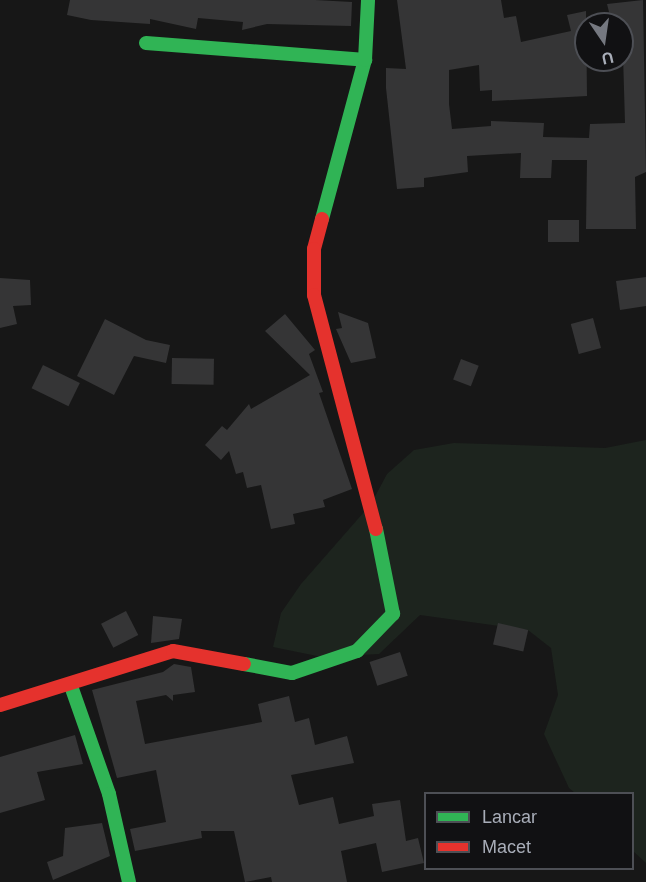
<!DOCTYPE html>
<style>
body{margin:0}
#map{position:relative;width:646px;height:882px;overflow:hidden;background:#171717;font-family:Helvetica,sans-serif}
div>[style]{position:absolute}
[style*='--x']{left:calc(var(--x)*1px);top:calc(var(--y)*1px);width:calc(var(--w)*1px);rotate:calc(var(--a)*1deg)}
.green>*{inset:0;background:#1d241e}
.building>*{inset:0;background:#353536;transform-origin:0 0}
.fast>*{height:14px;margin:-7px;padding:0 7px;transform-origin:7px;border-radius:7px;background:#30b455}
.jam>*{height:14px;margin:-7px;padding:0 7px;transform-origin:7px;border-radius:7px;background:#e5322d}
span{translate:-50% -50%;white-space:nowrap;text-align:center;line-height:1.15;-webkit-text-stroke:4.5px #111113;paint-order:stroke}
.legend{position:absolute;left:424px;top:792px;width:210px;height:78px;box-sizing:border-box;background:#111113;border:2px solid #4d4f55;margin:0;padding:8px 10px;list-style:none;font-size:18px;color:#a8adb8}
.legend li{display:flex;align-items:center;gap:12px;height:30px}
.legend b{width:30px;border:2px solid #4d4f55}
.north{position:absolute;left:574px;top:12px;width:60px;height:60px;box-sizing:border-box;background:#111113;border:2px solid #4d4f55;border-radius:50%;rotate:167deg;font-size:16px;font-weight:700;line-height:24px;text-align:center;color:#a8adb8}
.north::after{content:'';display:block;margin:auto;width:21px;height:27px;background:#757880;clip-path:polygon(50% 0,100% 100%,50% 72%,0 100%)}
</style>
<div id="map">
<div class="green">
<i style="clip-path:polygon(646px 440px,646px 863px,633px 851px,632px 794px,575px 793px,569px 788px,544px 734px,558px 695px,551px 648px,528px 630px,420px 615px,379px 654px,322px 657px,273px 647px,281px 613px,301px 584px,371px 504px,387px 474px,414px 450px,454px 443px,605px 448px)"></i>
</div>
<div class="building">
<i style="clip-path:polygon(70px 0,315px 0,352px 2px,351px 26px,267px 24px,242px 30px,243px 22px,198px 18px,196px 29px,150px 19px,150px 24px,91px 20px,67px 15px)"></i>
<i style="clip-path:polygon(397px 0,501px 0,504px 18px,516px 16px,521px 42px,571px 31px,567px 15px,586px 11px,587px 96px,492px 101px,492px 90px,480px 91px,479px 65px,449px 70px,449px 104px,452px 129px,491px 126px,491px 121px,544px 123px,543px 137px,589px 138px,590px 124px,625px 123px,622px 21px,612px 24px,607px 4px,643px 0,646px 172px,635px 177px,636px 229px,586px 229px,587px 160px,552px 160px,551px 178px,520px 178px,521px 153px,467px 156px,468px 172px,424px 178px,424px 187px,397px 189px,386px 88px,386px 68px,406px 69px)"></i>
<i style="left:548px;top:220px;width:31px;height:22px"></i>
<i style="clip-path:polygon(646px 277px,646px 306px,620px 310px,616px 281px)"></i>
<i style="clip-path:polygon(0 278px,30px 280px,31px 305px,13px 306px,17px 324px,0 328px)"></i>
<i style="clip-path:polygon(338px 312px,368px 323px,376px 358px,351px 363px,336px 329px,342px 328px)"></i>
<i style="clip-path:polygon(285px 314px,315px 350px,309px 354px,323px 392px,319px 393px,352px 489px,323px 500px,325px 507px,293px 514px,295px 524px,271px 529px,261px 485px,247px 488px,243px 472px,236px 474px,229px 451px,221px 460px,205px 445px,222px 426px,227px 430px,249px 404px,251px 409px,310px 375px,265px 331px)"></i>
<i style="left:593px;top:318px;width:31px;height:23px;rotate:75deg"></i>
<i style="clip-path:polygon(105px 319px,146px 340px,170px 345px,166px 363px,134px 356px,114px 395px,77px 376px)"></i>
<i style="left:172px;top:358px;width:42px;height:26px;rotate:1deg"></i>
<i style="left:461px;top:359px;width:19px;height:22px;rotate:21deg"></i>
<i style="left:43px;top:365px;width:41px;height:26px;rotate:26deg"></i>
<i style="left:126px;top:611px;width:27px;height:28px;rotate:63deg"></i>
<i style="clip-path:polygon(153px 616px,182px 619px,179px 639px,151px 643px)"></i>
<i style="left:498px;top:623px;width:31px;height:22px;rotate:13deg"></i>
<i style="left:400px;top:652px;width:25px;height:32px;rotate:72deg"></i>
<i style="clip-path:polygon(174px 664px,191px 667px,195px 692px,173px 695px,173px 701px,166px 695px,136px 701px,145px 744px,262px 722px,258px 704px,289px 696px,295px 722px,309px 718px,315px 745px,347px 736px,354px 763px,291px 775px,299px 805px,333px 797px,339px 824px,374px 816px,372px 804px,400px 800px,406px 841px,418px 838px,424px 863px,382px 872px,376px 843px,341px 851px,347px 882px,272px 882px,271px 877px,245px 882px,234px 831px,201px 831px,202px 838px,135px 851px,130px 829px,166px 822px,156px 770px,117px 778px,92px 690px,163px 672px)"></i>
<i style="clip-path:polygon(75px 735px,83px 764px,37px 772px,45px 800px,0 813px,0 757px)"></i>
<i style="clip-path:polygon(102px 823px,110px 856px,53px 880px,47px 862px,63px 856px,65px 828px)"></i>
</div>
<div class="fast">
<i style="--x:146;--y:43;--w:220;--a:4.4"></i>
<i style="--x:322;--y:219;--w:165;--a:-74.9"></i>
<i style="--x:365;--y:60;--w:60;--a:-87.1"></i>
<i style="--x:244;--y:664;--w:49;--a:10.6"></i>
<i style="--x:292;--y:673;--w:69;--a:-18.7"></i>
<i style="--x:357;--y:651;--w:52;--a:-45.8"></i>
<i style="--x:393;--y:614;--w:87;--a:-101.3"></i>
<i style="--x:71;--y:686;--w:114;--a:70.6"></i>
<i style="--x:109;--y:794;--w:90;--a:77.2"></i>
</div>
<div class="jam">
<i style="--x:322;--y:219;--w:31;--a:105"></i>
<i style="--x:314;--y:249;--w:46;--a:90"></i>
<i style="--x:314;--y:295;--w:242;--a:75.2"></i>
<i style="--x:0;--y:705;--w:181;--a:-17.3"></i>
<i style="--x:173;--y:651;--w:72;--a:10.4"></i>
</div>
<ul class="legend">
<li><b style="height:8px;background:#30b455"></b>Lancar</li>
<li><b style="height:8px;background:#e5322d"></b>Macet</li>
</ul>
<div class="north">U</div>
</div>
